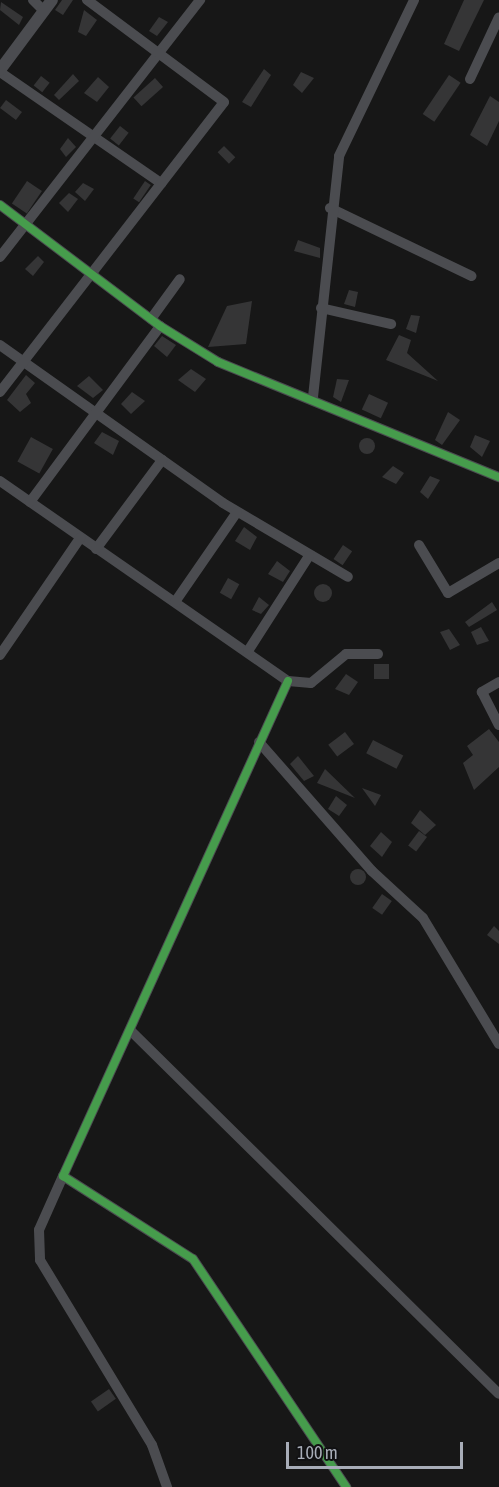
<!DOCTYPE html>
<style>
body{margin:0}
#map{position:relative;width:499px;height:1487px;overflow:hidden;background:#171717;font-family:"Asap Condensed",sans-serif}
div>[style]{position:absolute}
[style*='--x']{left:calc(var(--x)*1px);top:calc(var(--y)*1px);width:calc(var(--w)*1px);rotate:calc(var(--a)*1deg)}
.building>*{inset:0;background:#353536;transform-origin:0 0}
.round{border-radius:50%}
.minor>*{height:10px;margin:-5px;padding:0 5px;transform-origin:5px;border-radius:5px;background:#4b4c50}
.tertiary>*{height:12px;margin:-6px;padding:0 6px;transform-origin:6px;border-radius:6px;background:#4b4c50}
.cycleway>*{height:8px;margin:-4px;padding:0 4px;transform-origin:4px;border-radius:4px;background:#469c4c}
span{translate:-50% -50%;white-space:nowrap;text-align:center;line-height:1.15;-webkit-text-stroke:4.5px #111113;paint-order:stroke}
.scale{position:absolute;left:286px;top:1442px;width:177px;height:27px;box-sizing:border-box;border:3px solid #a8adb8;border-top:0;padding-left:8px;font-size:18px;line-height:21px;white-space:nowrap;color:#a8adb8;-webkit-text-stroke:4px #111113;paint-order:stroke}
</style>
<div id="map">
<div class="building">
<i style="clip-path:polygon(62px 0,73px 0,63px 15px,55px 10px)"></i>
<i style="clip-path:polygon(464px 0,484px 0,459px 51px,444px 44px)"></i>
<i style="clip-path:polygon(1px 2px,23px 17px,19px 25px,0 10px)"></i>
<i style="clip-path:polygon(84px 10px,97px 20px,86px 36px,78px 32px)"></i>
<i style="clip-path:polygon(159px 17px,168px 22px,157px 36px,149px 31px)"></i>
<i style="clip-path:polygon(264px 69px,271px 75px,251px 107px,242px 102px)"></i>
<i style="clip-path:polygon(301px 72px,314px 78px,302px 93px,293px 85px)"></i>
<i style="clip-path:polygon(73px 74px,79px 81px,59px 100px,54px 95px)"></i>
<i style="left:449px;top:75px;width:14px;height:47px;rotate:34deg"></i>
<i style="left:41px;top:76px;width:11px;height:12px;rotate:38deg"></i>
<i style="clip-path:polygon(98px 77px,109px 87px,97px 102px,84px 93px)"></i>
<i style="left:155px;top:78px;width:12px;height:29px;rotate:48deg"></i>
<i style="clip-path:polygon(490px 96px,499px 102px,499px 121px,487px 146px,470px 135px)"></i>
<i style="left:6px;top:100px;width:20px;height:10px;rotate:37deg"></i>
<i style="left:120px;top:126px;width:11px;height:16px;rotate:38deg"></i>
<i style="clip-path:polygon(68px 138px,76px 147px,66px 157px,60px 149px)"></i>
<i style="left:224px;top:146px;width:16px;height:9px;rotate:45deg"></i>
<i style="left:27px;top:181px;width:18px;height:27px;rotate:34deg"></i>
<i style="left:145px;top:181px;width:7px;height:21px;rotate:34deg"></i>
<i style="clip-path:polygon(83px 183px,94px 189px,85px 201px,75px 192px)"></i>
<i style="clip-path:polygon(69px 193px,78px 199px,68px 212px,59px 203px)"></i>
<i style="clip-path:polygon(298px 240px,320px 248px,320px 258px,294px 251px)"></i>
<i style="clip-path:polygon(38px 256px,44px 262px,33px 276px,25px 269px)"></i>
<i style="clip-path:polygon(349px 290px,358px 292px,355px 307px,344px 304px)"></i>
<i style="clip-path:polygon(252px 301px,246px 344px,208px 347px,227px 306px)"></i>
<i style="clip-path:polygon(411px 315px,420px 316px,416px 333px,406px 329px)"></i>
<i style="clip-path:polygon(399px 335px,411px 340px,407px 353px,438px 381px,386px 360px)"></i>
<i style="clip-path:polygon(162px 336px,176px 345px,167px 357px,154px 346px)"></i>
<i style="clip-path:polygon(191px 369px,206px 379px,195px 392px,178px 380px)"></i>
<i style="clip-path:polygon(26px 375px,35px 383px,26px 394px,31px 403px,20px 412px,7px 400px)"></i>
<i style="clip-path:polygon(89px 376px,103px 390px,93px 398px,77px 386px)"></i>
<i style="clip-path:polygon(337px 379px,349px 380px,341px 402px,333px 397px)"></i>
<i style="clip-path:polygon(132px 392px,145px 401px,131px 414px,121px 404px)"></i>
<i style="left:369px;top:394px;width:21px;height:17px;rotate:25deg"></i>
<i style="clip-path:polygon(448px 412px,460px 420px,442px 445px,435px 440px)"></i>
<i style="clip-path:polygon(102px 432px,119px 441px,113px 455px,94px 443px)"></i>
<i style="clip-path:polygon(475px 435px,490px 441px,482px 457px,470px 447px)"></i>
<i style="left:31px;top:437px;width:25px;height:28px;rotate:29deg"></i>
<i class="round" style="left:359px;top:438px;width:16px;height:16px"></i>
<i style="clip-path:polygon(393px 466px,404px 473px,396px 484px,382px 477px)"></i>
<i style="clip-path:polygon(430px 476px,440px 480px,428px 499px,420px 492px)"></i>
<i style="clip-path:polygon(244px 527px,257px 537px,250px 550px,235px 541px)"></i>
<i style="left:343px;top:545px;width:11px;height:17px;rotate:34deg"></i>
<i style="clip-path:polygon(277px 561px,290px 571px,283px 582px,268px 574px)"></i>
<i style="left:228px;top:578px;width:13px;height:17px;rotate:29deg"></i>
<i class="round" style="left:314px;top:584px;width:18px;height:18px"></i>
<i style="clip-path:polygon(259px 597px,269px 605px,261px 614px,252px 610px)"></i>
<i style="clip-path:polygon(492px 602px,497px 610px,469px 627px,465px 622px)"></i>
<i style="clip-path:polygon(481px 627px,489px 641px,477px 645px,471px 632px)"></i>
<i style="clip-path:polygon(449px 629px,460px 645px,450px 650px,440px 632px)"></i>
<i style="left:374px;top:664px;width:15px;height:15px"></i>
<i style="clip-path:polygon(346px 674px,358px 682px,349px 695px,335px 689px)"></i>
<i style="clip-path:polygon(489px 729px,499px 742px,499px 767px,474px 790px,463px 763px,473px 755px,467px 746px)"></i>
<i style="left:345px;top:732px;width:15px;height:21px;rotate:53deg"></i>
<i style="left:373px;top:740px;width:34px;height:15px;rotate:27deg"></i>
<i style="clip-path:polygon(298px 756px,314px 776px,304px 781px,290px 764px)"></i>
<i style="clip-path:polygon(325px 769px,355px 798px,317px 783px)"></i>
<i style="clip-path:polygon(362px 788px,381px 795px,375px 806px)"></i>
<i style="clip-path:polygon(336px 796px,347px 805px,339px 816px,328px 809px)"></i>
<i style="clip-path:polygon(420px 810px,436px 825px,425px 835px,411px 823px)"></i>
<i style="left:419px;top:831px;width:10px;height:18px;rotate:37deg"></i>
<i style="clip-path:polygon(381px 832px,392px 842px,382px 857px,370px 846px)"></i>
<i class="round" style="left:350px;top:869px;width:16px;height:16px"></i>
<i style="left:382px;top:894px;width:12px;height:17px;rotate:35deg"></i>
<i style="clip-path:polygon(494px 926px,499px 931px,499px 944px,487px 935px)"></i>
<i style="left:109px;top:1389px;width:12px;height:22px;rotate:55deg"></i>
</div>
<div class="minor">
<i style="--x:33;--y:0;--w:16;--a:45"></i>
<i style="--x:0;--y:72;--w:196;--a:34.6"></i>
<i style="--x:470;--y:79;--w:68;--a:-64.9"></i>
<i style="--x:0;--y:205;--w:201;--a:37.1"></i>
<i style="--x:160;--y:326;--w:68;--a:31.8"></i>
<i style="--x:218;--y:362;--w:304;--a:22.3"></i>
<i style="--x:330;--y:208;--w:157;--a:25.7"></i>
<i style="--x:0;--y:257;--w:326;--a:-52.1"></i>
<i style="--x:321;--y:308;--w:72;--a:12.9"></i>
<i style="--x:151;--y:319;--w:49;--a:-54.1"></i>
<i style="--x:0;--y:345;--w:273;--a:35.3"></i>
<i style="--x:223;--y:503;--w:145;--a:30.6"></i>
<i style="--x:0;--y:392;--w:366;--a:-52.3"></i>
<i style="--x:224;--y:102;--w:171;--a:-143.3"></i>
<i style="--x:313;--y:397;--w:242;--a:-83.8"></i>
<i style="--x:339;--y:156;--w:173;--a:-64.3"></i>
<i style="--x:0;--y:481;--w:351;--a:34.8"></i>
<i style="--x:288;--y:681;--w:23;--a:5"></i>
<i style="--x:311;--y:683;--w:45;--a:-39.6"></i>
<i style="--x:346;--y:654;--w:32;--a:0"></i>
<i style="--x:30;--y:502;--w:219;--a:-53.5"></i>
<i style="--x:419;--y:545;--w:56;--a:58.9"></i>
<i style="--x:448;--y:593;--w:59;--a:-30.5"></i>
<i style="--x:96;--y:549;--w:111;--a:-53.4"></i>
<i style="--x:175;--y:602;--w:109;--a:-55.4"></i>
<i style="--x:248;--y:651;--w:113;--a:-57.3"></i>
<i style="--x:0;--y:655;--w:142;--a:-55.6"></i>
<i style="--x:288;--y:681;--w:544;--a:114.44"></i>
<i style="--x:63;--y:1176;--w:154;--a:32.6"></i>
<i style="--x:193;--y:1259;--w:275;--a:56.1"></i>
<i style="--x:499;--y:682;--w:20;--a:150"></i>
<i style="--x:482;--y:692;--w:37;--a:63"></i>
<i style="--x:259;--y:742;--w:171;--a:48.8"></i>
<i style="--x:372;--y:871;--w:69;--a:42.7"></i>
<i style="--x:423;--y:918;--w:147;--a:58.9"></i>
<i style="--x:130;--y:1030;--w:518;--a:44.61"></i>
<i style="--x:63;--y:1176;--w:59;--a:114"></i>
<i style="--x:39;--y:1230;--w:30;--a:88"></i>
<i style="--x:40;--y:1260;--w:216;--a:58.8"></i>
<i style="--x:152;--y:1445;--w:45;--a:70.3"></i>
</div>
<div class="tertiary">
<i style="--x:0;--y:70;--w:87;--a:-53.4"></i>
</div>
<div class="cycleway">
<i style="--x:0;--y:205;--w:201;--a:37.1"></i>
<i style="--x:160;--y:326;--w:68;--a:31.8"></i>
<i style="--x:218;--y:362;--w:304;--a:22.3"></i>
<i style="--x:288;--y:681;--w:544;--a:114.44"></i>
<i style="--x:63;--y:1176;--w:154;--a:32.6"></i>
<i style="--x:193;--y:1259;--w:275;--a:56.1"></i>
</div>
<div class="scale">100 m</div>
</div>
